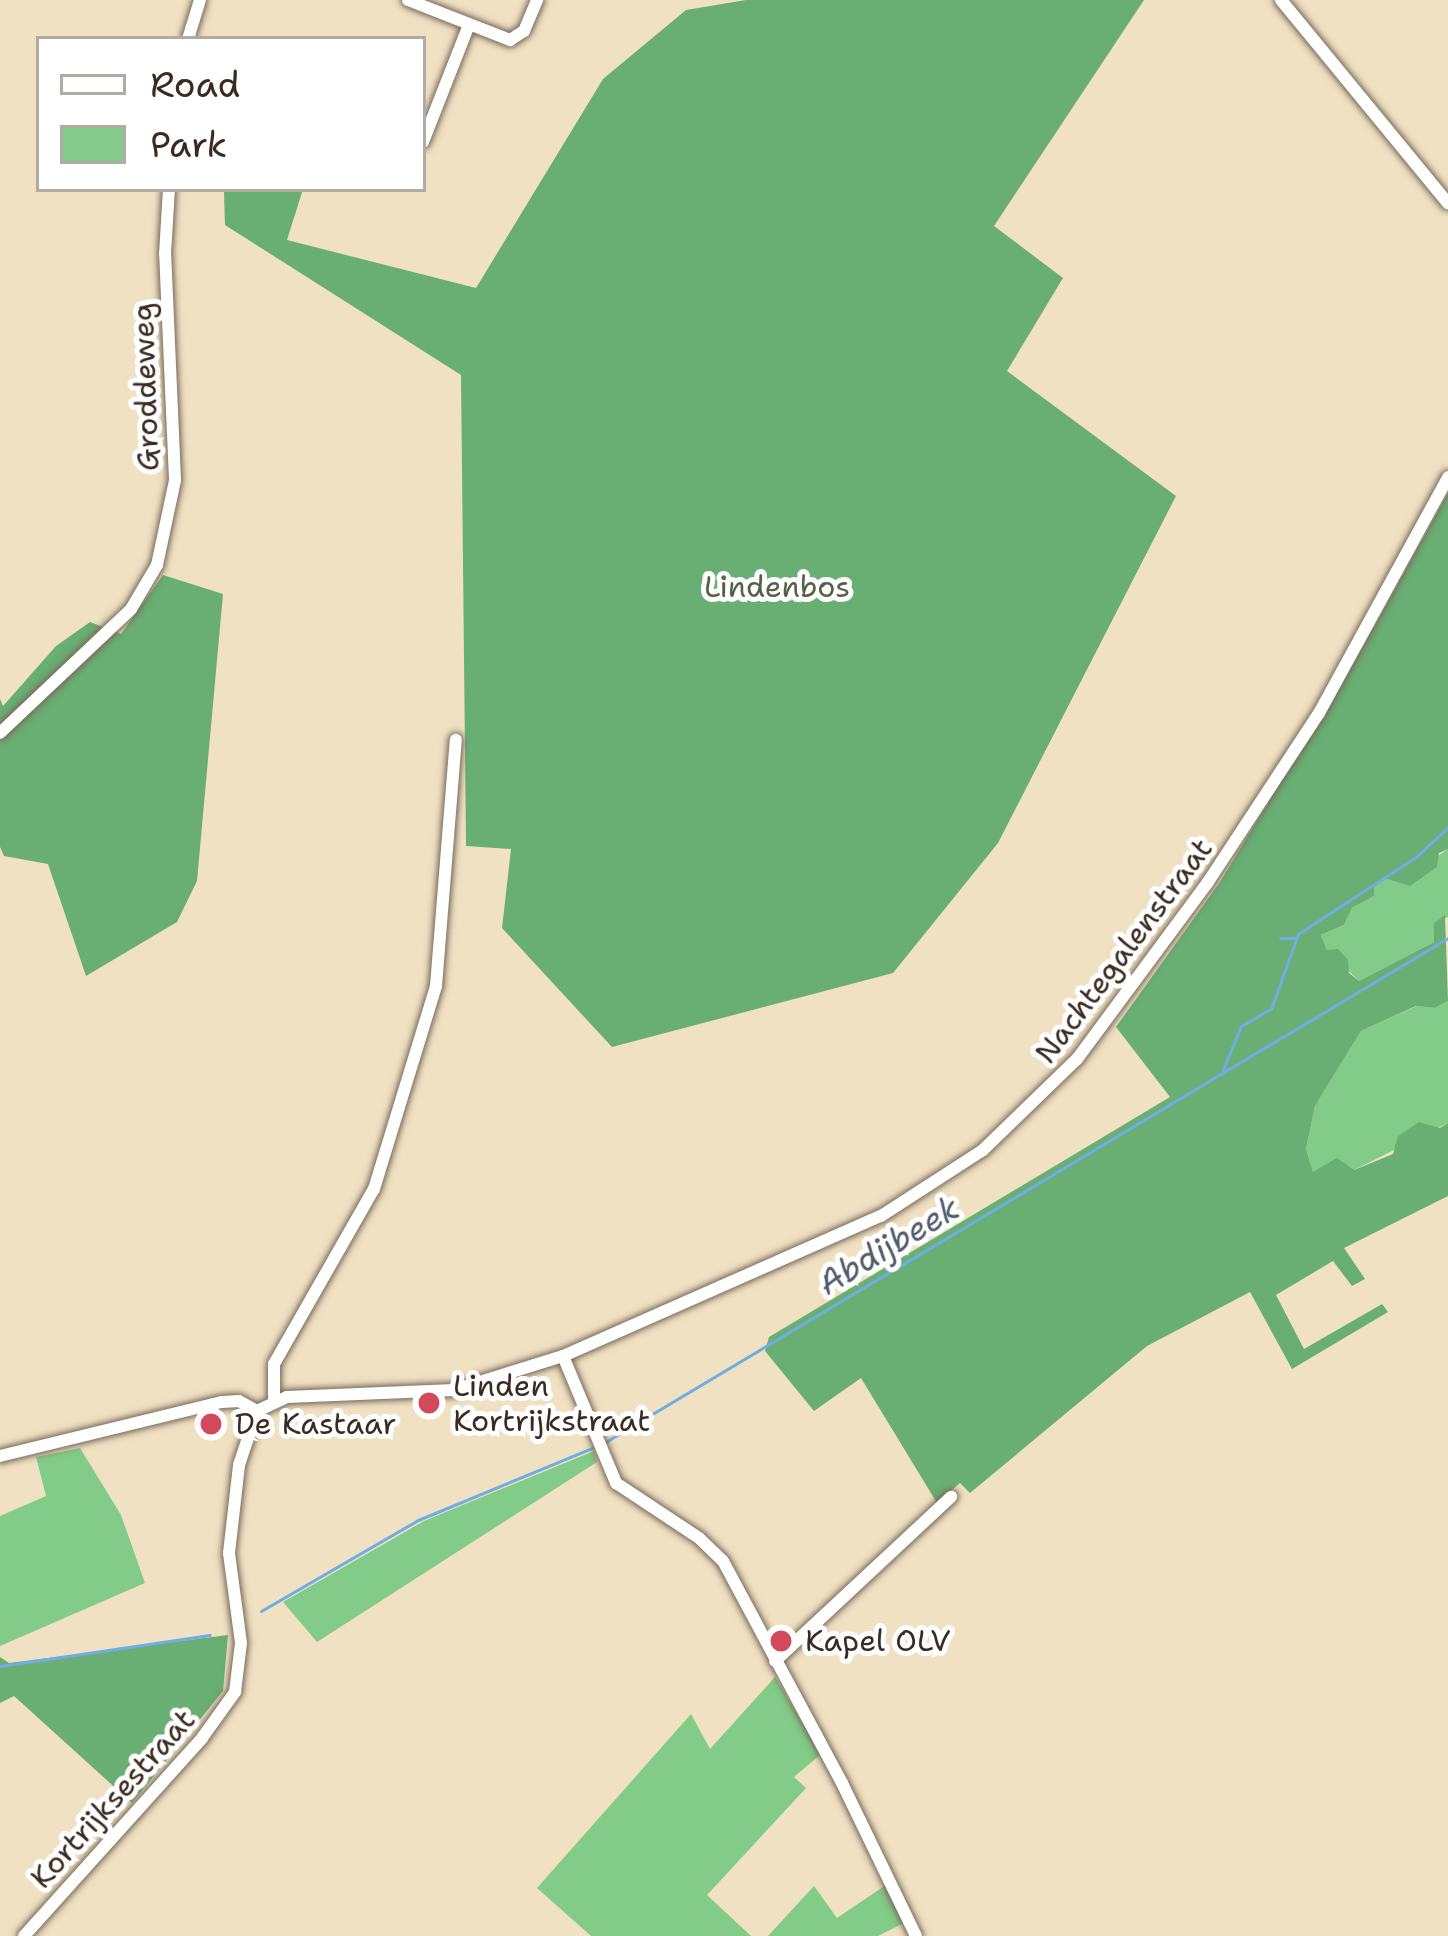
<!DOCTYPE html>
<style>
body{margin:0}
#map{position:relative;width:1448px;height:1936px;overflow:hidden;background:#f0e1c3;font-family:"Shantell Sans",sans-serif}
div>[style]{position:absolute}
[style*='--x']{left:calc(var(--x)*1px);top:calc(var(--y)*1px);width:calc(var(--w)*1px);rotate:calc(var(--a)*1deg)}
.green>*{inset:0;background:#82cb88}
.forest>*{inset:0;background:#69af74}
.stream>*{height:3px;margin:-1.5px;padding:0 1.5px;transform-origin:1.5px;border-radius:1.5px;background:#6fade2}
.roads{filter:drop-shadow(0 0 3px #7a6a58) drop-shadow(0 0 3px #7a6a58)}
.minor>*{height:12px;margin:-6px;padding:0 6px;transform-origin:6px;border-radius:6px;background:#fff}
.dots>*{width:33px;height:33px;translate:-50% -50%;box-sizing:border-box;border:6px solid #fff;border-radius:50%}
span{translate:-50% -50%;white-space:nowrap;text-align:center;line-height:1.15;-webkit-text-stroke:10px #fff;paint-order:stroke}
.street-label{font-size:30px;color:#3b2a1e}
.park-label{font-size:30px;color:#546243}
.poi-label{font-size:30px;color:#3b2a1e}
.left{translate:0 -50%;text-align:left}
.water-label{font-size:33px;color:#505e6c;font-style:italic}
.legend{position:absolute;left:36px;top:36px;width:390px;height:156px;box-sizing:border-box;background:#fff;border:3px solid #b1aaa5;margin:0;padding:15px 21px;list-style:none;font-size:36px;color:#3b2a1e}
.legend li{display:flex;align-items:center;gap:24px;height:60px}
.legend b{width:60px;border:3px solid #b1aaa5}
</style>
<div id="map">
<div class="green">
<i style="clip-path:polygon(1448px 849px,1448px 917px,1434px 923px,1434px 942px,1359px 981px,1327px 950px,1321px 935px,1344px 925px,1352px 908px,1374px 896px,1374px 886px,1385px 877px,1401px 881px)"></i>
<i style="clip-path:polygon(1448px 1001px,1448px 1123px,1354px 1170px,1313px 1172px,1306px 1149px,1315px 1106px,1361px 1031px,1417px 1006px,1435px 1008px)"></i>
<i style="clip-path:polygon(80px 1448px,121px 1515px,145px 1583px,0 1646px,0 1516px,46px 1496px,36px 1457px)"></i>
<i style="clip-path:polygon(594px 1451px,597px 1462px,317px 1642px,283px 1602px,424px 1521px)"></i>
<i style="clip-path:polygon(775px 1677px,821px 1754px,794px 1777px,806px 1788px,707px 1895px,751px 1936px,591px 1936px,537px 1888px,691px 1714px,710px 1749px)"></i>
<i style="clip-path:polygon(886px 1885px,904px 1923px,878px 1936px,768px 1936px,814px 1886px,837px 1918px)"></i>
</div>
<div class="forest">
<i style="clip-path:polygon(746px 0,1144px 0,994px 226px,1063px 278px,1007px 371px,1176px 496px,998px 843px,893px 973px,612px 1047px,502px 928px,511px 849px,466px 846px,461px 375px,225px 225px,224px 192px,218px 189px,303px 189px,287px 240px,476px 288px,603px 79px,686px 10px)"></i>
<i style="clip-path:polygon(1448px 493px,1448px 849px,1439px 853px,1437px 867px,1410px 886px,1385px 878px,1374px 885px,1374px 896px,1352px 908px,1344px 925px,1321px 935px,1327px 950px,1338px 949px,1348px 960px,1349px 973px,1359px 981px,1434px 942px,1434px 923px,1445px 915px,1448px 1001px,1435px 1008px,1416px 1006px,1361px 1031px,1315px 1106px,1306px 1149px,1313px 1172px,1337px 1158px,1354px 1170px,1393px 1154px,1398px 1136px,1419px 1122px,1440px 1128px,1448px 1123px,1448px 1196px,1344px 1248px,1365px 1279px,1352px 1286px,1333px 1261px,1276px 1295px,1304px 1349px,1382px 1304px,1388px 1312px,1292px 1369px,1250px 1292px,1147px 1346px,970px 1493px,960px 1483px,937px 1503px,861px 1378px,814px 1411px,765px 1351px,769px 1337px,1170px 1097px,1116px 1027px,1220px 882px,1364px 645px)"></i>
<i style="clip-path:polygon(163px 575px,223px 594px,197px 881px,177px 922px,86px 976px,48px 864px,4px 856px,0 847px,0 699px,3px 706px,56px 646px,90px 622px,121px 634px)"></i>
<i style="clip-path:polygon(228px 1635px,223px 1691px,132px 1803px,14px 1696px,0 1703px,0 1657px,9px 1663px)"></i>
</div>
<div class="stream">
<i style="--x:1280;--y:938;--w:15;--a:0"></i>
<i style="--x:1222;--y:1072;--w:50;--a:-67.6"></i>
<i style="--x:1241;--y:1026;--w:34;--a:-30"></i>
<i style="--x:1271;--y:1009;--w:80;--a:-70.2"></i>
<i style="--x:1298;--y:934;--w:142;--a:-33.2"></i>
<i style="--x:1417;--y:856;--w:42;--a:-43.1"></i>
<i style="--x:607;--y:1441;--w:980;--a:-30.88"></i>
<i style="--x:261;--y:1611;--w:181;--a:-30.1"></i>
<i style="--x:418;--y:1520;--w:188;--a:-22.5"></i>
<i style="--x:0;--y:1666;--w:212;--a:-8.4"></i>
</div>
<div class="roads">
<div class="minor">
<i style="--x:408;--y:0;--w:110;--a:21.4"></i>
<i style="--x:510;--y:40;--w:17;--a:-33"></i>
<i style="--x:524;--y:31;--w:34;--a:-67"></i>
<i style="--x:1281;--y:0;--w:263;--a:50.6"></i>
<i style="--x:188;--y:39;--w:41;--a:-72.9"></i>
<i style="--x:423;--y:142;--w:123;--a:-68.6"></i>
<i style="--x:0;--y:733;--w:180;--a:-43.4"></i>
<i style="--x:131;--y:609;--w:51;--a:-59.4"></i>
<i style="--x:157;--y:565;--w:87;--a:-78"></i>
<i style="--x:175;--y:480;--w:226;--a:-92.5"></i>
<i style="--x:165;--y:254;--w:65;--a:-86.5"></i>
<i style="--x:563;--y:1356;--w:138;--a:67.3"></i>
<i style="--x:616;--y:1483;--w:100;--a:33.5"></i>
<i style="--x:699;--y:1538;--w:33;--a:44"></i>
<i style="--x:723;--y:1561;--w:252;--a:61.8"></i>
<i style="--x:842;--y:1783;--w:170;--a:64.2"></i>
<i style="--x:274;--y:1399;--w:35;--a:-90"></i>
<i style="--x:274;--y:1364;--w:202;--a:-60.3"></i>
<i style="--x:374;--y:1189;--w:212;--a:-73"></i>
<i style="--x:436;--y:986;--w:247;--a:-85.4"></i>
<i style="--x:0;--y:1456;--w:228;--a:-13.7"></i>
<i style="--x:222;--y:1402;--w:17;--a:-3"></i>
<i style="--x:239;--y:1401;--w:21;--a:29"></i>
<i style="--x:775;--y:1661;--w:241;--a:-43"></i>
<i style="--x:24;--y:1936;--w:266;--a:-48"></i>
<i style="--x:202;--y:1738;--w:57;--a:-54.3"></i>
<i style="--x:235;--y:1692;--w:49;--a:-83"></i>
<i style="--x:241;--y:1643;--w:91;--a:-97.6"></i>
<i style="--x:229;--y:1553;--w:89;--a:-83.5"></i>
<i style="--x:239;--y:1465;--w:57;--a:-71.6"></i>
<i style="--x:257;--y:1411;--w:33;--a:-25"></i>
<i style="--x:287;--y:1397;--w:167;--a:-2.4"></i>
<i style="--x:454;--y:1390;--w:114;--a:-17.3"></i>
<i style="--x:563;--y:1356;--w:347;--a:-23.8"></i>
<i style="--x:881;--y:1216;--w:121;--a:-32.9"></i>
<i style="--x:983;--y:1150;--w:131;--a:-44.1"></i>
<i style="--x:1077;--y:1059;--w:220;--a:-53.5"></i>
<i style="--x:1208;--y:882;--w:202;--a:-56.7"></i>
<i style="--x:1319;--y:713;--w:269;--a:-61.3"></i>
</div>
</div>
<div class="dots">
<i style="left:429px;top:1403px;background:#d1495b"></i>
<i style="left:211px;top:1424px;background:#d1495b"></i>
<i style="left:781px;top:1641px;background:#d1495b"></i>
</div>
<div class="street-label">
<span style="left:146px;top:387px;rotate:-92deg">Groddeweg</span>
<span style="left:1124px;top:951px;rotate:-53deg">Nachtegalenstraat</span>
<span style="left:113px;top:1799px;rotate:-48deg">Kortrijksestraat</span>
</div>
<div class="park-label">
<span style="left:777px;top:587px">Lindenbos</span>
</div>
<div class="poi-label">
<span class="left" style="left:453px;top:1403px">Linden<br>Kortrijkstraat</span>
<span class="left" style="left:235px;top:1424px">De Kastaar</span>
<span class="left" style="left:805px;top:1641px">Kapel OLV</span>
</div>
<div class="water-label">
<span style="left:889px;top:1246px;rotate:-31deg">Abdijbeek</span>
</div>
<ul class="legend">
<li><b style="height:15px;background:#fff"></b>Road</li>
<li><b style="height:33px;background:#82cb88"></b>Park</li>
</ul>
</div>
